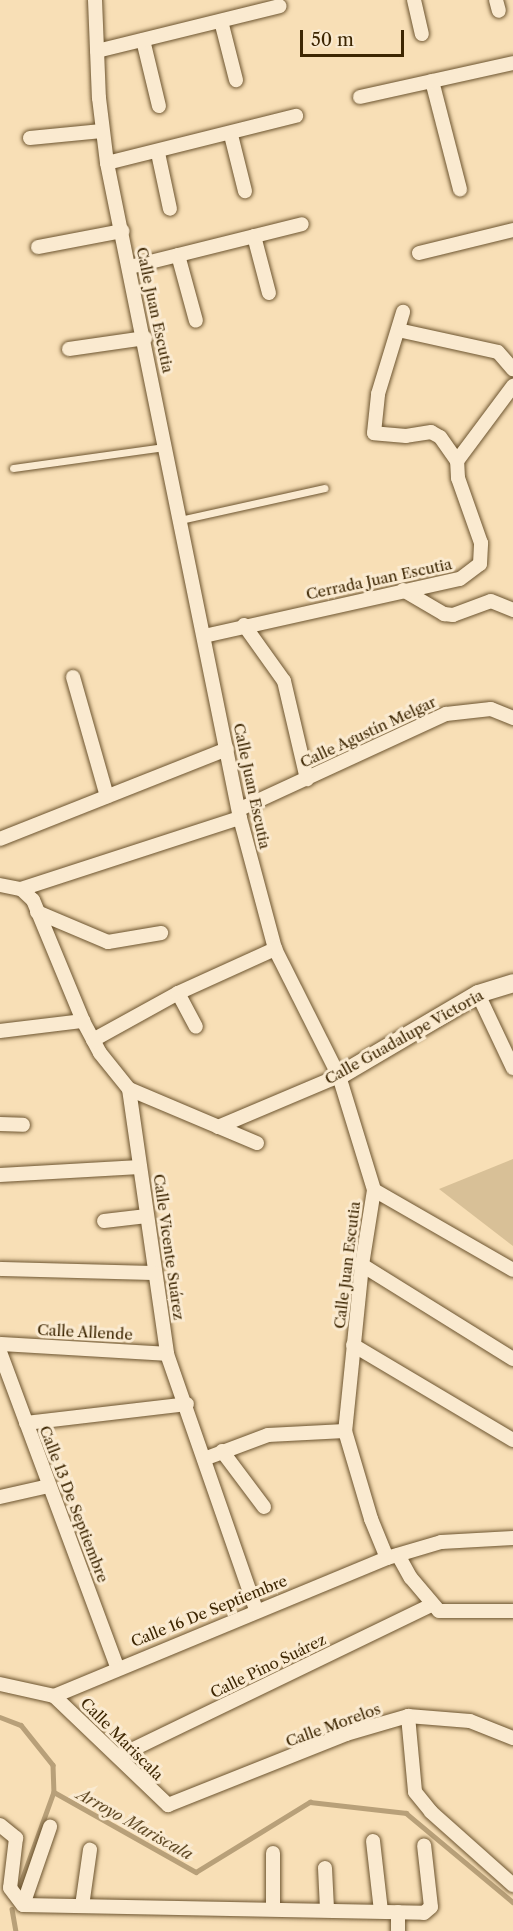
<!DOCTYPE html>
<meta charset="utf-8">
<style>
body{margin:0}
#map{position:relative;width:513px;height:1931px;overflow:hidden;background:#f8dfb6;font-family:"Libre Caslon Text",serif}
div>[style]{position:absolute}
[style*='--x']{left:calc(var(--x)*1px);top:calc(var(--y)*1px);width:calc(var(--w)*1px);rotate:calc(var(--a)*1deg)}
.green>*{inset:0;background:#d8c097}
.stream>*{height:4.5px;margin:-2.25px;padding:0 2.25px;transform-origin:2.25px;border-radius:2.25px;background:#b8a079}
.roads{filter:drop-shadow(0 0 2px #6c542f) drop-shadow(0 0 2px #6c542f)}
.lane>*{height:7px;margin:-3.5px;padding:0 3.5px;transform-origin:3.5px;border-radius:3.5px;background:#faead0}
.street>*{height:14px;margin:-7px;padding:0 7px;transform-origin:7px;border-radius:7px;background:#faead0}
.secondary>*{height:18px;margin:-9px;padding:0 9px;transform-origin:9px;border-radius:9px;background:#faead0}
span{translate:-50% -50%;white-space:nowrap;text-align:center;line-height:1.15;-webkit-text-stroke:6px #faead0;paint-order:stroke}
.street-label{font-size:15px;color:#3d2602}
.water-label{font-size:16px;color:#624b26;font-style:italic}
.scale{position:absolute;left:300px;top:30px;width:104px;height:27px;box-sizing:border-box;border:3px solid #3d2602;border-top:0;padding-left:8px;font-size:18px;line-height:21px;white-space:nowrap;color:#3d2602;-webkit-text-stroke:4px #faead0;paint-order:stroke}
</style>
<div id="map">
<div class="green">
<i style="clip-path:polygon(513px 1159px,513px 1246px,439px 1189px)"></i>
</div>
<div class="stream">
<i style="--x:0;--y:1717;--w:22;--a:21"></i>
<i style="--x:21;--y:1725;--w:51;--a:51.3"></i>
<i style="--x:53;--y:1765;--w:27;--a:88"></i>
<i style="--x:54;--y:1792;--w:100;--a:109.9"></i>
<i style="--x:54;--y:1792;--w:163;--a:29.4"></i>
<i style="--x:196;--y:1872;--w:134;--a:-31.6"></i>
<i style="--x:310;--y:1802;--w:97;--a:6.5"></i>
<i style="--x:406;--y:1813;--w:139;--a:39.8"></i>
<i style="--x:12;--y:1909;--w:22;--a:80"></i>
</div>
<div class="roads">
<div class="lane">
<i style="--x:13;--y:468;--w:153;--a:-7.9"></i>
<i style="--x:180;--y:520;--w:148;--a:-12.5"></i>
</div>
<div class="street">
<i style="--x:95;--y:0;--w:98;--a:87.7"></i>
<i style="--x:99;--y:98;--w:65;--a:83"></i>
<i style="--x:107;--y:163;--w:668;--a:78.52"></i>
<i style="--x:240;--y:818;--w:136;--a:75"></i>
<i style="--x:275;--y:949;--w:142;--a:63.3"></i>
<i style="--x:339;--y:1076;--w:119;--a:72.9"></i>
<i style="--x:374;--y:1190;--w:76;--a:99.1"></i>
<i style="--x:362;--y:1265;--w:167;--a:95.8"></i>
<i style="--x:345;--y:1431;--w:92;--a:73.5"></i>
<i style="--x:371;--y:1519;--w:42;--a:67.7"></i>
<i style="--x:414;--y:0;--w:35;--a:77"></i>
<i style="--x:496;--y:0;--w:11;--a:75"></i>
<i style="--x:221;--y:21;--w:61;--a:75.7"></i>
<i style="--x:143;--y:40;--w:68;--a:76.4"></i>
<i style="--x:97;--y:51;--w:188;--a:-13.8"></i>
<i style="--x:432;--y:81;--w:112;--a:75.5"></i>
<i style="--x:360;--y:97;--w:157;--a:-12.5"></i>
<i style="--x:231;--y:135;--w:58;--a:76"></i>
<i style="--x:30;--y:138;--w:72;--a:-5.6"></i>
<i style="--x:158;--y:153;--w:57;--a:77.9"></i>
<i style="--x:107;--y:163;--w:195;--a:-14"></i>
<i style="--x:254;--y:236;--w:59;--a:75.3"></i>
<i style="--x:38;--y:247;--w:86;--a:-10.8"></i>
<i style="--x:419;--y:253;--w:97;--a:-13.7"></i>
<i style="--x:178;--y:255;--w:68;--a:74.7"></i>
<i style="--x:130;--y:267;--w:177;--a:-14"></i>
<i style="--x:398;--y:330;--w:102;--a:12.4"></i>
<i style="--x:498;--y:352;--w:23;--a:49"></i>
<i style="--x:69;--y:349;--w:77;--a:-8.2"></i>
<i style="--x:457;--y:461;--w:94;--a:-53.3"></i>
<i style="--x:403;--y:590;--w:48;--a:30.3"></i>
<i style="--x:444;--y:614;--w:9;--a:6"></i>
<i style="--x:453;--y:615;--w:40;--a:-20.2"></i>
<i style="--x:491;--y:601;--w:24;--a:22"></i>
<i style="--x:244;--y:625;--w:69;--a:54.5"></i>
<i style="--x:284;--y:681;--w:101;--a:76.8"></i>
<i style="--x:204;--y:636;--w:262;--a:-12.6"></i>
<i style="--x:460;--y:579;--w:25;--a:-37"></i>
<i style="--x:480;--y:564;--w:21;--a:-87"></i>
<i style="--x:481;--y:543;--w:69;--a:-109.5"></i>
<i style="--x:458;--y:478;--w:17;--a:-93"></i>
<i style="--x:457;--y:461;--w:29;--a:-125"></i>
<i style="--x:440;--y:437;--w:10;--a:-151"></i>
<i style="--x:431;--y:432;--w:25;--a:171"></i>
<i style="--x:406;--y:436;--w:32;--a:-175"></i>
<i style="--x:374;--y:433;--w:39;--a:-84"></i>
<i style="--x:378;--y:394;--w:86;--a:-73"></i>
<i style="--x:73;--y:677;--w:124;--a:74.1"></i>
<i style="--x:240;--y:809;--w:227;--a:-24.8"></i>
<i style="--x:446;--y:714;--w:45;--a:-6.3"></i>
<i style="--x:491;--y:709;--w:24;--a:22"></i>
<i style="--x:0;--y:839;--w:244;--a:-21.6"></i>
<i style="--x:0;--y:885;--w:21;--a:11"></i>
<i style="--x:21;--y:889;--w:16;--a:43"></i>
<i style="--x:33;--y:900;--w:131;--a:67.5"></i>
<i style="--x:83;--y:1021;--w:36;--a:62"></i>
<i style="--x:100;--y:1053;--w:46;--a:51.1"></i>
<i style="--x:129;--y:1089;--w:268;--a:81.8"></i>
<i style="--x:167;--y:1354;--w:270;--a:70.8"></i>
<i style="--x:21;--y:889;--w:230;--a:-18"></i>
<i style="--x:37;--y:912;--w:77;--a:22.9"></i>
<i style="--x:108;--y:942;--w:54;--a:-9.6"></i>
<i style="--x:178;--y:993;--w:38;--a:62"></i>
<i style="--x:478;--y:994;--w:82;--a:64.7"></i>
<i style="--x:0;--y:1031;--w:84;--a:-6.9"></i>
<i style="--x:93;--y:1040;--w:97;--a:-28.9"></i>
<i style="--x:178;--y:993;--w:107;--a:-24.4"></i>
<i style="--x:129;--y:1089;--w:139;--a:22.9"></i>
<i style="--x:0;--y:1124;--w:23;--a:2"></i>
<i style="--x:218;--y:1127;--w:131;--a:-22.9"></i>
<i style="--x:0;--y:1175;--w:140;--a:-3.3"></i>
<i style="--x:374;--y:1190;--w:160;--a:29.9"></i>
<i style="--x:104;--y:1221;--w:43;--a:-6.6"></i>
<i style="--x:362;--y:1265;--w:178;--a:31.9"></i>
<i style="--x:0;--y:1269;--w:155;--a:1.5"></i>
<i style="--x:0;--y:1344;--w:167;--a:3.4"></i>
<i style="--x:353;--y:1345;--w:186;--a:30.7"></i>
<i style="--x:0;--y:1352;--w:336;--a:69.6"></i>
<i style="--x:26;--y:1423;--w:162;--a:-6.7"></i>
<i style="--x:222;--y:1451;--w:70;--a:53.1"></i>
<i style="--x:204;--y:1459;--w:68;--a:-20.6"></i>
<i style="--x:268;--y:1435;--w:77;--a:-3"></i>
<i style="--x:0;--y:1497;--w:50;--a:-12.7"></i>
<i style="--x:398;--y:1555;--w:26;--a:61"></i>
<i style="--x:411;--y:1578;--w:43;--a:49.7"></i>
<i style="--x:439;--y:1611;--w:74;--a:0"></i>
<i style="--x:0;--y:1684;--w:55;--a:12.5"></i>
<i style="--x:54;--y:1696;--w:360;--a:-22.5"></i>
<i style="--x:387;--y:1558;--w:56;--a:-16.5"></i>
<i style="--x:441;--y:1542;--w:72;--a:-3.2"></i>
<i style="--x:54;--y:1696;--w:158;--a:43.7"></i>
<i style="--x:168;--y:1805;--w:192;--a:-21.7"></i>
<i style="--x:346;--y:1734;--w:65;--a:-16.2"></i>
<i style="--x:408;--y:1716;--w:62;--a:4.6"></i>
<i style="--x:470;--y:1721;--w:46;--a:21.6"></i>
<i style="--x:408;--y:1716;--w:76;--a:84.7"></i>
<i style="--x:415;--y:1792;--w:26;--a:51"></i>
<i style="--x:431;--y:1812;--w:110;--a:41.7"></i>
<i style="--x:119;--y:1756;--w:348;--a:-25.8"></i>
<i style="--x:0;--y:1825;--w:21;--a:39"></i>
<i style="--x:16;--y:1838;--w:50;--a:96.8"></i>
<i style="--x:10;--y:1888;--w:21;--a:53"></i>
<i style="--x:23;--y:1905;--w:401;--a:1.1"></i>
<i style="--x:424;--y:1913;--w:9;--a:-41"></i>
<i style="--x:431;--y:1907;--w:62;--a:-96.4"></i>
<i style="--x:373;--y:1841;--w:70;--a:83.5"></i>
<i style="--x:325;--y:1868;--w:41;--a:87.2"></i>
<i style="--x:23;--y:1905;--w:83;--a:-70.9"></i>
<i style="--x:82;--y:1906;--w:57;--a:-81.9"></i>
<i style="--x:273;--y:1908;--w:55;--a:-90"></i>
<i style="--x:398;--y:1931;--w:19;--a:-90"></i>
</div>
<div class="secondary">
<i style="--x:339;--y:1076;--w:161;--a:-30.5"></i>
<i style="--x:478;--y:994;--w:37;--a:-17"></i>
</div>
</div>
<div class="street-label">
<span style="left:155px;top:310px;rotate:78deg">Calle Juan Escutia</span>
<span style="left:379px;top:579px;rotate:-12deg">Cerrada Juan Escutia</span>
<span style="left:368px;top:732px;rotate:-25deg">Calle Agustín Melgar</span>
<span style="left:252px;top:786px;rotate:78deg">Calle Juan Escutia</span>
<span style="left:404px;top:1037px;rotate:-29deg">Calle Guadalupe Victoria</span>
<span style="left:169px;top:1247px;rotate:82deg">Calle Vicente Suárez</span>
<span style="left:347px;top:1265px;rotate:-83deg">Calle Juan Escutia</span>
<span style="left:85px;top:1332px;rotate:3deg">Calle Allende</span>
<span style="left:74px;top:1504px;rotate:69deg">Calle 13 De Septiembre</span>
<span style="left:209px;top:1611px;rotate:-22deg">Calle 16 De Septiembre</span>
<span style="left:268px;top:1666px;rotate:-26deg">Calle Pino Suárez</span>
<span style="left:333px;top:1725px;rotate:-20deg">Calle Morelos</span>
<span style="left:122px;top:1739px;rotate:45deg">Calle Mariscala</span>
</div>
<div class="water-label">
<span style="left:135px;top:1824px;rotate:29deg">Arroyo Mariscala</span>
</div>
<div class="scale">50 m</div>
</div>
